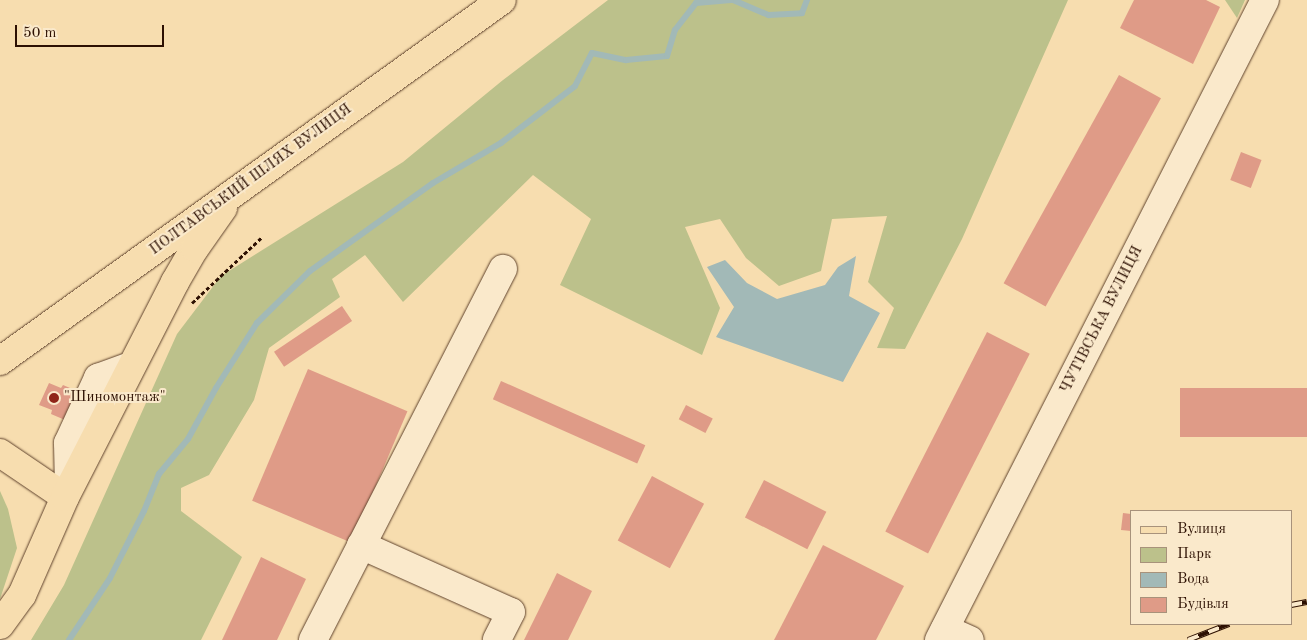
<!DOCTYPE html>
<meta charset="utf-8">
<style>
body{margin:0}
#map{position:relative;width:1307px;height:640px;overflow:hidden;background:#f7ddaf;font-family:"Old Standard TT",serif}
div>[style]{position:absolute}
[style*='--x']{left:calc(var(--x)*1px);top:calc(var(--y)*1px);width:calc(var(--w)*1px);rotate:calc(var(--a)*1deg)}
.green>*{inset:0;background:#bcc18b}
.water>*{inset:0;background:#a2b9b7}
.stream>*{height:6px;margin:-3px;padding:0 3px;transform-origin:3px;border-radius:3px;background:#a2b9b7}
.building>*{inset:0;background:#df9b87;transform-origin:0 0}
.path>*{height:3px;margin-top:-1.5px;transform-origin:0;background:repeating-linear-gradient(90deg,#2d1002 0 4px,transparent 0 6.5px)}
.roads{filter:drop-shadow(0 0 1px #60432d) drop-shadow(0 0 1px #60432d)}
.minor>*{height:28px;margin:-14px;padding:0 14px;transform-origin:14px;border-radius:14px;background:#fae9cb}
.major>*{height:28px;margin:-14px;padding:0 14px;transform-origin:14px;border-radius:14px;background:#f7ddaf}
.rail>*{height:5.5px;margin-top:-2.75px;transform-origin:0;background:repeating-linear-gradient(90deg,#fae9cb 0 11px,#2d1002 0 22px);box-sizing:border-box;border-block:1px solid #2d1002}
.dots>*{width:14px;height:14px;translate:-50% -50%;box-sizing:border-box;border:2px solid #fae9cb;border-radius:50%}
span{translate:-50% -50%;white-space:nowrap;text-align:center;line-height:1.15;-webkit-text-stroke:4px #fae9cb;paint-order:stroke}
.street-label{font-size:15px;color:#2d1002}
.poi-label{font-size:15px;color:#2d1002}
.left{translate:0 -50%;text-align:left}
.legend{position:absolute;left:1130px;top:510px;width:162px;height:115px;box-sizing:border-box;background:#fae9cb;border:1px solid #a8927b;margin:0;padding:6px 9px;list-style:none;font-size:15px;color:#2d1002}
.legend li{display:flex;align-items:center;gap:10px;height:25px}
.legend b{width:25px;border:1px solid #a8927b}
.scale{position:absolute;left:15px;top:25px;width:149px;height:22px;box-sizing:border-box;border:2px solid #2d1002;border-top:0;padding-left:6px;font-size:15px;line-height:18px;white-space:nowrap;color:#2d1002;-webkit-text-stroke:4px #fae9cb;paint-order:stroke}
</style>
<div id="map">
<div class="green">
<i style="clip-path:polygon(608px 0,1068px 0,962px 239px,905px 349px,877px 348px,894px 308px,868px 282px,887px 216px,832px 219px,821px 271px,779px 286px,746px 258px,720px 219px,685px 227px,720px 308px,702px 355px,560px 285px,591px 219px,533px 175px,403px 302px,365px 255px,332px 279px,340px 297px,269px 348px,254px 400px,209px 475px,181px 488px,181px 511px,242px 557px,201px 640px,31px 640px,64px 585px,177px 334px,221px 276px,403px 162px,503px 80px)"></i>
<i style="clip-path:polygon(1225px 0,1245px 0,1237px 18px)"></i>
<i style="clip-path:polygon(0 491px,8px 509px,17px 548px,0 599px)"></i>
</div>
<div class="water">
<i style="clip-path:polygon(856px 256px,849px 296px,880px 313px,843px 382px,716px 337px,734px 307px,707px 267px,725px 260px,747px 283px,777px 299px,825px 285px,838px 267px)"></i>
</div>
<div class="stream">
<i style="--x:733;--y:0;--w:39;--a:23"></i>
<i style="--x:769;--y:15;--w:33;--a:-3"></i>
<i style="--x:802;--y:13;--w:14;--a:-69"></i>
<i style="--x:69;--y:640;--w:74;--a:-56.5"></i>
<i style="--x:110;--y:578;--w:75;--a:-63.1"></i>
<i style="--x:144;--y:511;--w:40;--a:-68"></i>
<i style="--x:159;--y:474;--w:45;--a:-50.4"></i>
<i style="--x:188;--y:439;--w:58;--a:-61.2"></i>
<i style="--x:216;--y:388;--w:77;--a:-57.8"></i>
<i style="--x:257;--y:323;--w:74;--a:-44.5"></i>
<i style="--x:310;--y:271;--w:151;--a:-35.6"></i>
<i style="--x:433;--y:183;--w:79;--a:-30.5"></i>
<i style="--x:501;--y:143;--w:93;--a:-37.6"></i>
<i style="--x:575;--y:86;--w:37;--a:-63"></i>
<i style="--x:592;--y:53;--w:35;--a:12"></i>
<i style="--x:626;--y:60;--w:41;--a:-5.6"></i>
<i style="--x:667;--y:56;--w:27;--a:-73"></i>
<i style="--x:675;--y:30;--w:34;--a:-52"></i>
<i style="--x:696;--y:3;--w:35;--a:-5"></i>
</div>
<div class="building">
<i style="clip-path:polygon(1134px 0,1206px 0,1220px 7px,1193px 64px,1120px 28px)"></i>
<i style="left:1119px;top:75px;width:48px;height:238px;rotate:29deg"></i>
<i style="left:1241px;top:152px;width:22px;height:30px;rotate:21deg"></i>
<i style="left:342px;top:306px;width:18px;height:82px;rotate:56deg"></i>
<i style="left:987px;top:332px;width:48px;height:224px;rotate:27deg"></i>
<i style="left:308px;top:369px;width:108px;height:143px;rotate:23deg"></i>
<i style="left:501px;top:381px;width:158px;height:20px;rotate:24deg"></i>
<i style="clip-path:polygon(49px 383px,61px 388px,63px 385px,84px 394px,72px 423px,51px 414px,52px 410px,39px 405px)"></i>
<i style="left:1307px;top:388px;width:49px;height:127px;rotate:90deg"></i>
<i style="left:686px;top:405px;width:30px;height:16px;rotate:27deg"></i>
<i style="left:652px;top:476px;width:59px;height:73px;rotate:28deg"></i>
<i style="left:764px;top:480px;width:70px;height:42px;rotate:27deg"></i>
<i style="clip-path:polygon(1123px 513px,1131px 514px,1131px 531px,1121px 530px)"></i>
<i style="clip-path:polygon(823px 545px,904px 586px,876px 640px,774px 640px)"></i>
<i style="clip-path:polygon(261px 557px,306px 579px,277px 640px,222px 640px)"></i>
<i style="clip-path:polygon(557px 573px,592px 591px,568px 640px,524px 640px)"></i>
</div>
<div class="path">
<i style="--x:192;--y:303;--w:95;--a:-43.3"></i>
</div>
<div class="roads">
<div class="minor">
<i style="--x:69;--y:487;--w:44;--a:-91.3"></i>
<i style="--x:68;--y:443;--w:72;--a:-65.2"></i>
<i style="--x:98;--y:378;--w:35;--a:-20"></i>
<i style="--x:361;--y:545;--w:164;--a:24.1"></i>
<i style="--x:511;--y:612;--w:31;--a:117"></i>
<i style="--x:945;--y:629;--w:27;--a:24"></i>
<i style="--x:313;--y:640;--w:417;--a:-62.9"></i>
<i style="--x:939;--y:640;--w:718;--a:-63.01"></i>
</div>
<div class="major">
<i style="--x:0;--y:361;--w:618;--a:-35.72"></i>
<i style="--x:0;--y:453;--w:78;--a:34.1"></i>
<i style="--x:0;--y:625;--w:37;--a:-54"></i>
<i style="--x:22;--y:595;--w:107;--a:-66.3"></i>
<i style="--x:65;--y:497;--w:242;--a:-62.9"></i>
<i style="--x:175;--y:282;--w:39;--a:-60"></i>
<i style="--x:195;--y:248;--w:49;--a:-55"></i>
</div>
</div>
<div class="rail">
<i style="--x:1291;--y:605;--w:16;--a:-11"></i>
<i style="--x:1188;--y:640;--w:44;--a:-21.3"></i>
</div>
<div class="dots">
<i style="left:54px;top:398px;background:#8f2418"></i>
</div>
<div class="street-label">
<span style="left:251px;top:180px;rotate:-36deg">ПОЛТАВСЬКИЙ ШЛЯХ ВУЛИЦЯ</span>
<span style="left:1102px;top:320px;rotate:-63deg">ЧУТІВСЬКА ВУЛИЦЯ</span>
</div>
<div class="poi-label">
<span class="left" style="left:64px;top:398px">"Шиномонтаж"</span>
</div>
<ul class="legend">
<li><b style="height:6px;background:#f7ddaf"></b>Вулиця</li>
<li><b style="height:14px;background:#bcc18b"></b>Парк</li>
<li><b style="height:14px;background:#a2b9b7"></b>Вода</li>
<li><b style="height:14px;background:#df9b87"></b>Будівля</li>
</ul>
<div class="scale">50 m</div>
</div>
